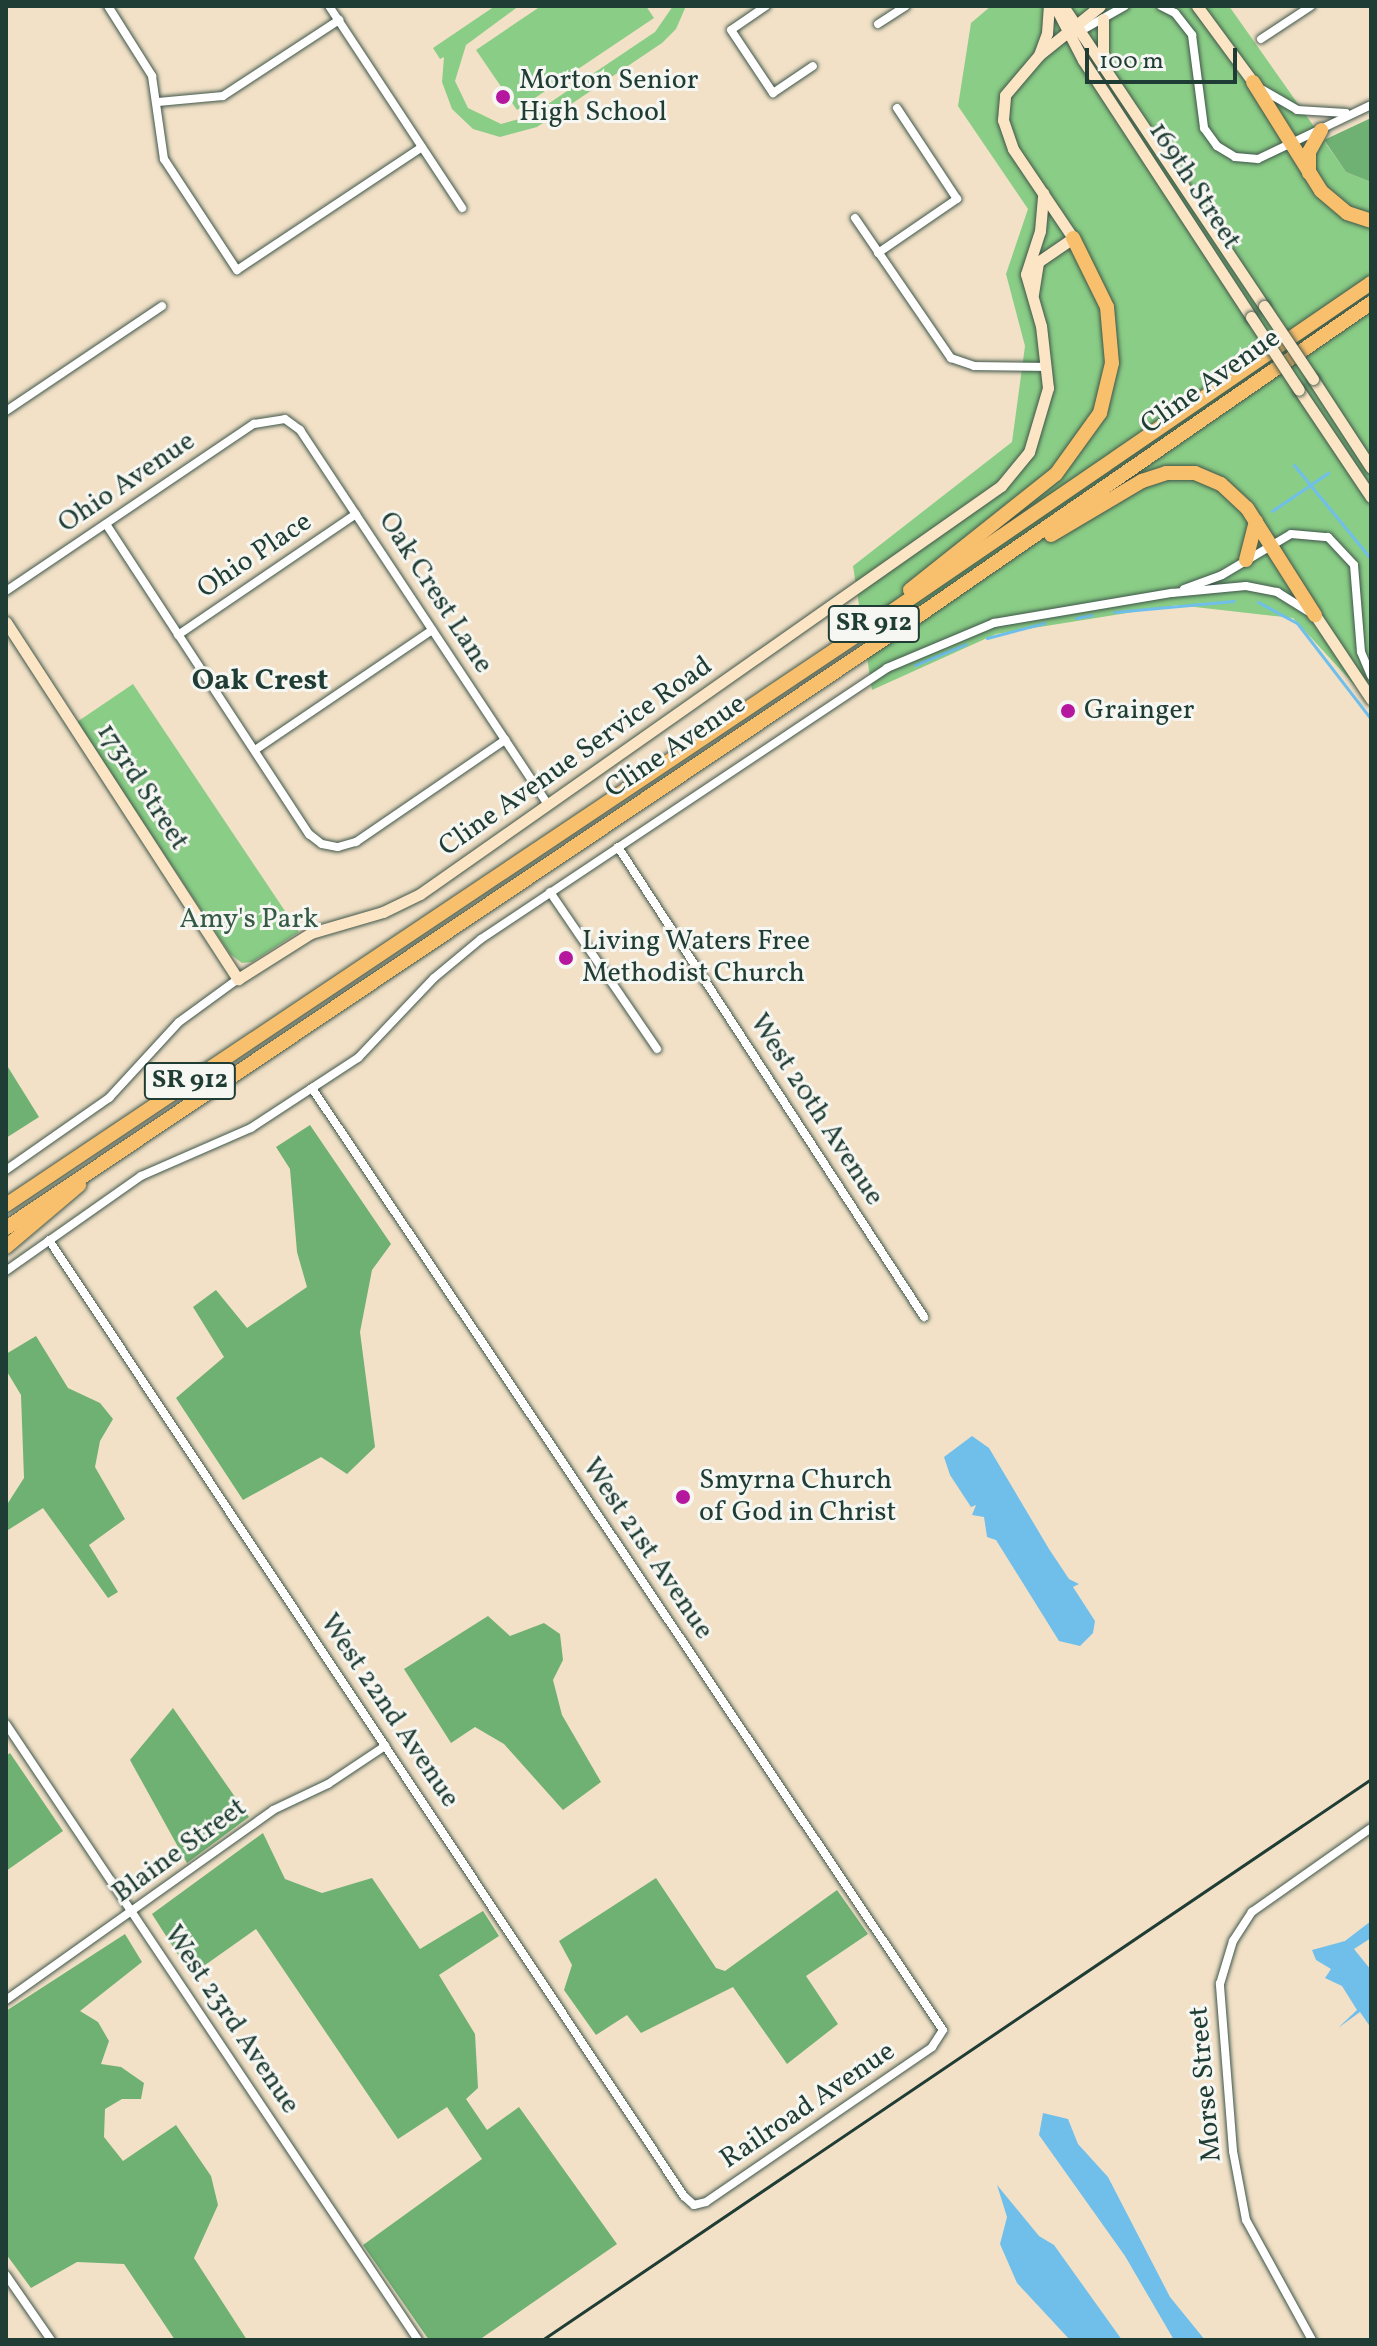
<!DOCTYPE html>
<style>
body{margin:0}
#map{position:relative;width:1377px;height:2346px;overflow:hidden;background:#f2e1c7;font-family:Vollkorn,serif}
div>[style]{position:absolute}
[style*='--x']{left:calc(var(--x)*1px);top:calc(var(--y)*1px);width:calc(var(--w)*1px);rotate:calc(var(--a)*1deg)}
.green>*{inset:0;background:#8acd86}
.forest>*{inset:0;background:#6fb073}
.water>*{inset:0;background:#70bfeb}
.stream>*{height:3px;margin:-1.5px;padding:0 1.5px;transform-origin:1.5px;border-radius:1.5px;background:#70bfeb}
.roads{filter:drop-shadow(0 0 2px #3f564a) drop-shadow(0 0 2px #3f564a)}
.street>*{height:8px;margin:-4px;padding:0 4px;transform-origin:4px;border-radius:4px;background:#fff}
.secondary>*{height:11px;margin:-5.5px;padding:0 5.5px;transform-origin:5.5px;border-radius:5.5px;background:#fce5c4}
.highway>*{height:14px;margin:-7px;padding:0 7px;transform-origin:7px;border-radius:7px;background:#f8bf6c}
.rail>*{height:3px;margin:-1.5px;padding:0 1.5px;transform-origin:1.5px;border-radius:1.5px;background:#1f3d34}
.bridges{filter:drop-shadow(0 0 2px #3f564a) drop-shadow(0 0 2px #3f564a)}
.secondary-bridge>*{height:11px;margin:-5.5px;padding:0 5.5px;transform-origin:5.5px;border-radius:5.5px;background:#fce5c4}
.dots>*{width:22px;height:22px;translate:-50% -50%;box-sizing:border-box;border:4px solid #f6f6f2;border-radius:50%}
span{translate:-50% -50%;white-space:nowrap;text-align:center;line-height:1.15;-webkit-text-stroke:6px #f6f6f2;paint-order:stroke}
.shield-label span{padding:2px 6px;background:#f6f6f2;border:2px solid;border-radius:6px;-webkit-text-stroke-width:0}
.shield-label{font-size:26px;color:#1f3d34;font-weight:700}
.poi-label{font-size:28px;color:#1f3d34}
.left{translate:0 -50%;text-align:left}
.street-label{font-size:28px;color:#1f3d34}
.park-label{font-size:28px;color:#345a44}
.neighbourhood-label{font-size:30px;color:#1f3d34;font-weight:700}
.frame{position:absolute;inset:0;border:8px solid #1f3d34;pointer-events:none}
.scale{position:absolute;left:1085px;top:48px;width:152px;height:36px;box-sizing:border-box;border:4px solid #1f3d34;border-top:0;padding-left:10px;font-size:24px;line-height:28px;white-space:nowrap;color:#1f3d34;-webkit-text-stroke:6px #f6f6f2;paint-order:stroke}
</style>
<div id="map">
<div class="green">
<i style="clip-path:polygon(495px 6px,519px 6px,466px 45px,455px 81px,468px 108px,501px 124px,530px 116px,655px 32px,673px 6px,686px 6px,676px 29px,662px 43px,537px 127px,500px 137px,473px 129px,452px 109px,442px 82px,444px 57px,440px 59px,433px 48px)"></i>
<i style="clip-path:polygon(541px 6px,646px 6px,654px 18px,517px 110px,476px 50px)"></i>
<i style="clip-path:polygon(991px 6px,1229px 6px,1346px 172px,1371px 182px,1371px 703px,1293px 618px,1177px 605px,996px 634px,872px 690px,853px 566px,1012px 442px,1025px 346px,1006px 274px,1028px 209px,958px 106px,971px 23px)"></i>
<i style="clip-path:polygon(133px 684px,299px 932px,252px 962px,242px 963px,230px 954px,77px 722px)"></i>
</div>
<div class="forest">
<i style="clip-path:polygon(1371px 118px,1371px 182px,1346px 172px,1324px 140px)"></i>
<i style="clip-path:polygon(6px 1064px,39px 1117px,6px 1138px)"></i>
<i style="clip-path:polygon(310px 1125px,391px 1244px,372px 1270px,360px 1332px,375px 1447px,347px 1474px,321px 1457px,243px 1500px,176px 1398px,224px 1357px,193px 1307px,216px 1290px,247px 1328px,307px 1287px,297px 1252px,290px 1169px,276px 1147px)"></i>
<i style="clip-path:polygon(36px 1336px,68px 1388px,100px 1403px,113px 1419px,100px 1441px,95px 1467px,125px 1519px,89px 1545px,118px 1592px,108px 1598px,43px 1508px,8px 1530px,6px 1526px,6px 1506px,24px 1478px,21px 1395px,6px 1370px,6px 1354px)"></i>
<i style="clip-path:polygon(488px 1616px,510px 1636px,544px 1623px,560px 1634px,563px 1660px,553px 1680px,562px 1715px,601px 1782px,563px 1810px,504px 1744px,475px 1727px,451px 1743px,404px 1669px)"></i>
<i style="clip-path:polygon(173px 1708px,249px 1817px,187px 1863px,130px 1760px)"></i>
<i style="clip-path:polygon(10px 1753px,63px 1831px,6px 1871px,6px 1756px)"></i>
<i style="clip-path:polygon(263px 1833px,285px 1879px,322px 1893px,372px 1878px,420px 1949px,483px 1911px,499px 1936px,439px 1975px,475px 2034px,478px 2088px,466px 2099px,487px 2130px,519px 2107px,617px 2244px,479px 2340px,429px 2340px,363px 2245px,482px 2159px,447px 2107px,398px 2139px,256px 1929px,191px 1975px,152px 1914px)"></i>
<i style="clip-path:polygon(656px 1878px,716px 1968px,725px 1971px,837px 1890px,868px 1934px,806px 1976px,838px 2024px,787px 2064px,733px 1987px,641px 2033px,627px 2015px,596px 2035px,564px 1990px,572px 1965px,559px 1941px)"></i>
<i style="clip-path:polygon(125px 1934px,142px 1962px,80px 2011px,98px 2022px,109px 2041px,101px 2064px,121px 2067px,144px 2083px,141px 2099px,122px 2099px,105px 2109px,104px 2137px,123px 2161px,176px 2125px,211px 2176px,218px 2205px,194px 2258px,247px 2340px,175px 2340px,124px 2264px,77px 2262px,31px 2288px,6px 2254px,6px 2011px)"></i>
</div>
<div class="water">
<i style="clip-path:polygon(972px 1436px,989px 1448px,1049px 1549px,1069px 1579px,1079px 1584px,1073px 1587px,1095px 1621px,1093px 1633px,1080px 1646px,1059px 1641px,996px 1540px,987px 1537px,984px 1517px,972px 1515px,976px 1505px,971px 1507px,950px 1475px,944px 1457px)"></i>
<i style="clip-path:polygon(1371px 1921px,1371px 1938px,1354px 1949px,1371px 1970px,1371px 2028px,1360px 2012px,1338px 2028px,1357px 2010px,1342px 1986px,1325px 1978px,1331px 1969px,1316px 1960px,1312px 1950px,1345px 1941px)"></i>
<i style="clip-path:polygon(1043px 2113px,1068px 2119px,1078px 2144px,1108px 2177px,1170px 2297px,1205px 2340px,1174px 2340px,1125px 2256px,1039px 2135px)"></i>
<i style="clip-path:polygon(997px 2185px,1039px 2236px,1054px 2245px,1122px 2340px,1070px 2340px,1017px 2283px,1000px 2244px,1007px 2217px)"></i>
</div>
<div class="stream">
<i style="--x:1294;--y:465;--w:122;--a:50.7"></i>
<i style="--x:1272;--y:511;--w:68;--a:-34.2"></i>
<i style="--x:1258;--y:602;--w:44;--a:28.3"></i>
<i style="--x:1297;--y:623;--w:121;--a:52.4"></i>
<i style="--x:1114;--y:612;--w:120;--a:-5.3"></i>
<i style="--x:1076;--y:618;--w:16;--a:-11"></i>
<i style="--x:987;--y:638;--w:59;--a:-14.7"></i>
<i style="--x:915;--y:665;--w:55;--a:-22.4"></i>
</div>
<div class="roads">
<div class="street">
<i style="--x:108;--y:6;--w:83;--a:57.8"></i>
<i style="--x:152;--y:76;--w:84;--a:81.8"></i>
<i style="--x:164;--y:159;--w:133;--a:56.7"></i>
<i style="--x:237;--y:270;--w:222;--a:-33.6"></i>
<i style="--x:329;--y:6;--w:242;--a:56.6"></i>
<i style="--x:766;--y:6;--w:42;--a:145.6"></i>
<i style="--x:731;--y:30;--w:76;--a:56.3"></i>
<i style="--x:773;--y:93;--w:48;--a:-34"></i>
<i style="--x:1161;--y:6;--w:16;--a:27"></i>
<i style="--x:1175;--y:13;--w:28;--a:52"></i>
<i style="--x:1192;--y:35;--w:94;--a:82.6"></i>
<i style="--x:1204;--y:128;--w:22;--a:54"></i>
<i style="--x:1217;--y:146;--w:21;--a:31"></i>
<i style="--x:1235;--y:157;--w:23;--a:5"></i>
<i style="--x:1258;--y:159;--w:125;--a:-25.5"></i>
<i style="--x:878;--y:24;--w:33;--a:-33"></i>
<i style="--x:1077;--y:33;--w:55;--a:-29.4"></i>
<i style="--x:1261;--y:39;--w:60;--a:-33.4"></i>
<i style="--x:1263;--y:90;--w:39;--a:30"></i>
<i style="--x:1297;--y:110;--w:49;--a:3.5"></i>
<i style="--x:158;--y:102;--w:65;--a:-5.3"></i>
<i style="--x:223;--y:96;--w:139;--a:-33.2"></i>
<i style="--x:855;--y:218;--w:170;--a:55.6"></i>
<i style="--x:951;--y:358;--w:24;--a:19"></i>
<i style="--x:974;--y:366;--w:73;--a:0.8"></i>
<i style="--x:878;--y:253;--w:96;--a:-34.4"></i>
<i style="--x:957;--y:199;--w:109;--a:-123.4"></i>
<i style="--x:6;--y:411;--w:188;--a:-33.9"></i>
<i style="--x:106;--y:524;--w:371;--a:56.8"></i>
<i style="--x:309;--y:834;--w:16;--a:38"></i>
<i style="--x:322;--y:844;--w:16;--a:11"></i>
<i style="--x:338;--y:847;--w:19;--a:-16"></i>
<i style="--x:356;--y:842;--w:181;--a:-34.4"></i>
<i style="--x:1184;--y:589;--w:40;--a:-20.2"></i>
<i style="--x:1222;--y:575;--w:80;--a:-30.7"></i>
<i style="--x:1291;--y:534;--w:37;--a:5"></i>
<i style="--x:1328;--y:537;--w:38;--a:47"></i>
<i style="--x:1354;--y:565;--w:87;--a:85.4"></i>
<i style="--x:1361;--y:652;--w:26;--a:67"></i>
<i style="--x:6;--y:591;--w:299;--a:-34"></i>
<i style="--x:254;--y:424;--w:31;--a:-9"></i>
<i style="--x:285;--y:419;--w:19;--a:36"></i>
<i style="--x:300;--y:430;--w:449;--a:56.5"></i>
<i style="--x:178;--y:635;--w:215;--a:-34.2"></i>
<i style="--x:255;--y:750;--w:214;--a:-34.1"></i>
<i style="--x:618;--y:847;--w:561;--a:56.93"></i>
<i style="--x:550;--y:892;--w:190;--a:55.7"></i>
<i style="--x:6;--y:1170;--w:126;--a:-35"></i>
<i style="--x:109;--y:1098;--w:103;--a:-47.4"></i>
<i style="--x:179;--y:1022;--w:73;--a:-36.1"></i>
<i style="--x:49;--y:1240;--w:1148;--a:56.41"></i>
<i style="--x:684;--y:2196;--w:13;--a:42"></i>
<i style="--x:694;--y:2205;--w:12;--a:-14"></i>
<i style="--x:706;--y:2202;--w:274;--a:-34.4"></i>
<i style="--x:932;--y:2047;--w:20;--a:-57"></i>
<i style="--x:943;--y:2030;--w:1134;--a:-123.82"></i>
<i style="--x:6;--y:1271;--w:165;--a:-35.1"></i>
<i style="--x:141;--y:1176;--w:120;--a:-23.6"></i>
<i style="--x:251;--y:1128;--w:128;--a:-33.2"></i>
<i style="--x:358;--y:1058;--w:110;--a:-46.5"></i>
<i style="--x:434;--y:978;--w:61;--a:-39.7"></i>
<i style="--x:481;--y:939;--w:488;--a:-33.7"></i>
<i style="--x:887;--y:668;--w:116;--a:-22.8"></i>
<i style="--x:994;--y:623;--w:181;--a:-9.6"></i>
<i style="--x:1172;--y:593;--w:74;--a:-5.4"></i>
<i style="--x:1246;--y:586;--w:32;--a:11"></i>
<i style="--x:1277;--y:592;--w:40;--a:32"></i>
<i style="--x:6;--y:1724;--w:741;--a:56.22"></i>
<i style="--x:6;--y:2000;--w:328;--a:-35.4"></i>
<i style="--x:273;--y:1810;--w:61;--a:-25.3"></i>
<i style="--x:328;--y:1784;--w:69;--a:-33.7"></i>
<i style="--x:6;--y:2275;--w:79;--a:55.3"></i>
<i style="--x:1312;--y:2340;--w:137;--a:-118.8"></i>
<i style="--x:1246;--y:2220;--w:70;--a:-100.7"></i>
<i style="--x:1233;--y:2151;--w:168;--a:-94.5"></i>
<i style="--x:1220;--y:1984;--w:45;--a:-73.2"></i>
<i style="--x:1233;--y:1941;--w:35;--a:-57"></i>
<i style="--x:1252;--y:1912;--w:146;--a:-35.2"></i>
</div>
<div class="secondary">
<i style="--x:1055;--y:6;--w:61;--a:62.6"></i>
<i style="--x:1083;--y:60;--w:307;--a:56.8"></i>
<i style="--x:1063;--y:6;--w:361;--a:56.2"></i>
<i style="--x:1197;--y:6;--w:94;--a:53.6"></i>
<i style="--x:1039;--y:55;--w:23;--a:-70"></i>
<i style="--x:1047;--y:33;--w:27;--a:-86"></i>
<i style="--x:1103;--y:55;--w:36;--a:-90"></i>
<i style="--x:1033;--y:294;--w:32;--a:-81"></i>
<i style="--x:1038;--y:262;--w:42;--a:-34.4"></i>
<i style="--x:1073;--y:238;--w:107;--a:-124"></i>
<i style="--x:1013;--y:149;--w:31;--a:-109"></i>
<i style="--x:1003;--y:120;--w:25;--a:-85"></i>
<i style="--x:1005;--y:95;--w:52;--a:-49.6"></i>
<i style="--x:1039;--y:55;--w:78;--a:-38.8"></i>
<i style="--x:1313;--y:379;--w:106;--a:56.9"></i>
<i style="--x:1299;--y:390;--w:129;--a:56.1"></i>
<i style="--x:1315;--y:615;--w:101;--a:56.3"></i>
<i style="--x:6;--y:622;--w:426;--a:57"></i>
<i style="--x:238;--y:979;--w:86;--a:-32.2"></i>
<i style="--x:311;--y:933;--w:75;--a:-16.3"></i>
<i style="--x:383;--y:912;--w:41;--a:-25.9"></i>
<i style="--x:420;--y:894;--w:710;--a:-35.08"></i>
<i style="--x:1001;--y:486;--w:44;--a:-50.5"></i>
<i style="--x:1029;--y:452;--w:67;--a:-73.5"></i>
<i style="--x:1048;--y:388;--w:62;--a:-96.4"></i>
<i style="--x:1041;--y:326;--w:54;--a:-106.1"></i>
<i style="--x:1026;--y:274;--w:45;--a:-72"></i>
<i style="--x:1040;--y:231;--w:38;--a:-85"></i>
</div>
<div class="highway">
<i style="--x:1253;--y:82;--w:128;--a:58"></i>
<i style="--x:1321;--y:191;--w:34;--a:40"></i>
<i style="--x:1347;--y:213;--w:25;--a:18"></i>
<i style="--x:1309;--y:173;--w:21;--a:-90"></i>
<i style="--x:1309;--y:152;--w:25;--a:-61"></i>
<i style="--x:1051;--y:535;--w:106;--a:-30.7"></i>
<i style="--x:1142;--y:481;--w:25;--a:-18"></i>
<i style="--x:1166;--y:473;--w:29;--a:0"></i>
<i style="--x:1195;--y:473;--w:28;--a:23"></i>
<i style="--x:1221;--y:484;--w:35;--a:43"></i>
<i style="--x:1247;--y:508;--w:127;--a:57.6"></i>
<i style="--x:1246;--y:560;--w:40;--a:-75.6"></i>
<i style="--x:910;--y:590;--w:186;--a:-38.5"></i>
<i style="--x:1056;--y:474;--w:75;--a:-54.2"></i>
<i style="--x:1100;--y:413;--w:51;--a:-76.5"></i>
<i style="--x:1112;--y:363;--w:56;--a:-95.1"></i>
<i style="--x:1107;--y:307;--w:77;--a:-116.2"></i>
<i style="--x:6;--y:1205;--w:1035;--a:-33.81"></i>
<i style="--x:866;--y:629;--w:612;--a:-34.42"></i>
<i style="--x:6;--y:1228;--w:1098;--a:-33.86"></i>
<i style="--x:918;--y:616;--w:551;--a:-34.64"></i>
<i style="--x:6;--y:1247;--w:96;--a:-40.3"></i>
</div>
</div>
<div class="rail">
<i style="--x:542;--y:2340;--w:1001;--a:-34.09"></i>
</div>
<div class="bridges">
<div class="secondary-bridge">
<i style="--x:1264;--y:306;--w:88;--a:56.1"></i>
<i style="--x:1251;--y:317;--w:87;--a:56.7"></i>
</div>
</div>
<div class="dots">
<i style="left:503px;top:97px;background:#b5179e"></i>
<i style="left:1068px;top:711px;background:#b5179e"></i>
<i style="left:566px;top:958px;background:#b5179e"></i>
<i style="left:683px;top:1497px;background:#b5179e"></i>
</div>
<div class="shield-label">
<span style="left:874px;top:624px">SR 912</span>
<span style="left:190px;top:1081px">SR 912</span>
</div>
<div class="poi-label">
<span class="left" style="left:519px;top:97px">Morton Senior<br>High School</span>
<span class="left" style="left:1084px;top:711px">Grainger</span>
<span class="left" style="left:582px;top:958px">Living Waters Free<br>Methodist Church</span>
<span class="left" style="left:699px;top:1497px">Smyrna Church<br>of God in Christ</span>
</div>
<div class="street-label">
<span style="left:1194px;top:186px;rotate:57deg">169th Street</span>
<span style="left:1211px;top:382px;rotate:-35deg">Cline Avenue</span>
<span style="left:127px;top:483px;rotate:-34deg">Ohio Avenue</span>
<span style="left:255px;top:556px;rotate:-34deg">Ohio Place</span>
<span style="left:435px;top:593px;rotate:57deg">Oak Crest Lane</span>
<span style="left:676px;top:747px;rotate:-34deg">Cline Avenue</span>
<span style="left:576px;top:757px;rotate:-35deg">Cline Avenue Service Road</span>
<span style="left:142px;top:787px;rotate:57deg">173rd Street</span>
<span style="left:816px;top:1110px;rotate:57deg">West 20th Avenue</span>
<span style="left:647px;top:1549px;rotate:56deg">West 21st Avenue</span>
<span style="left:389px;top:1711px;rotate:56deg">West 22nd Avenue</span>
<span style="left:180px;top:1851px;rotate:-36deg">Blaine Street</span>
<span style="left:231px;top:2020px;rotate:56deg">West 23rd Avenue</span>
<span style="left:1206px;top:2084px;rotate:-95deg">Morse Street</span>
<span style="left:808px;top:2106px;rotate:-34deg">Railroad Avenue</span>
</div>
<div class="park-label">
<span style="left:249px;top:920px">Amy's Park</span>
</div>
<div class="neighbourhood-label">
<span style="left:260px;top:681px">Oak Crest</span>
</div>
<div class="frame"></div>
<div class="scale">100 m</div>
</div>
